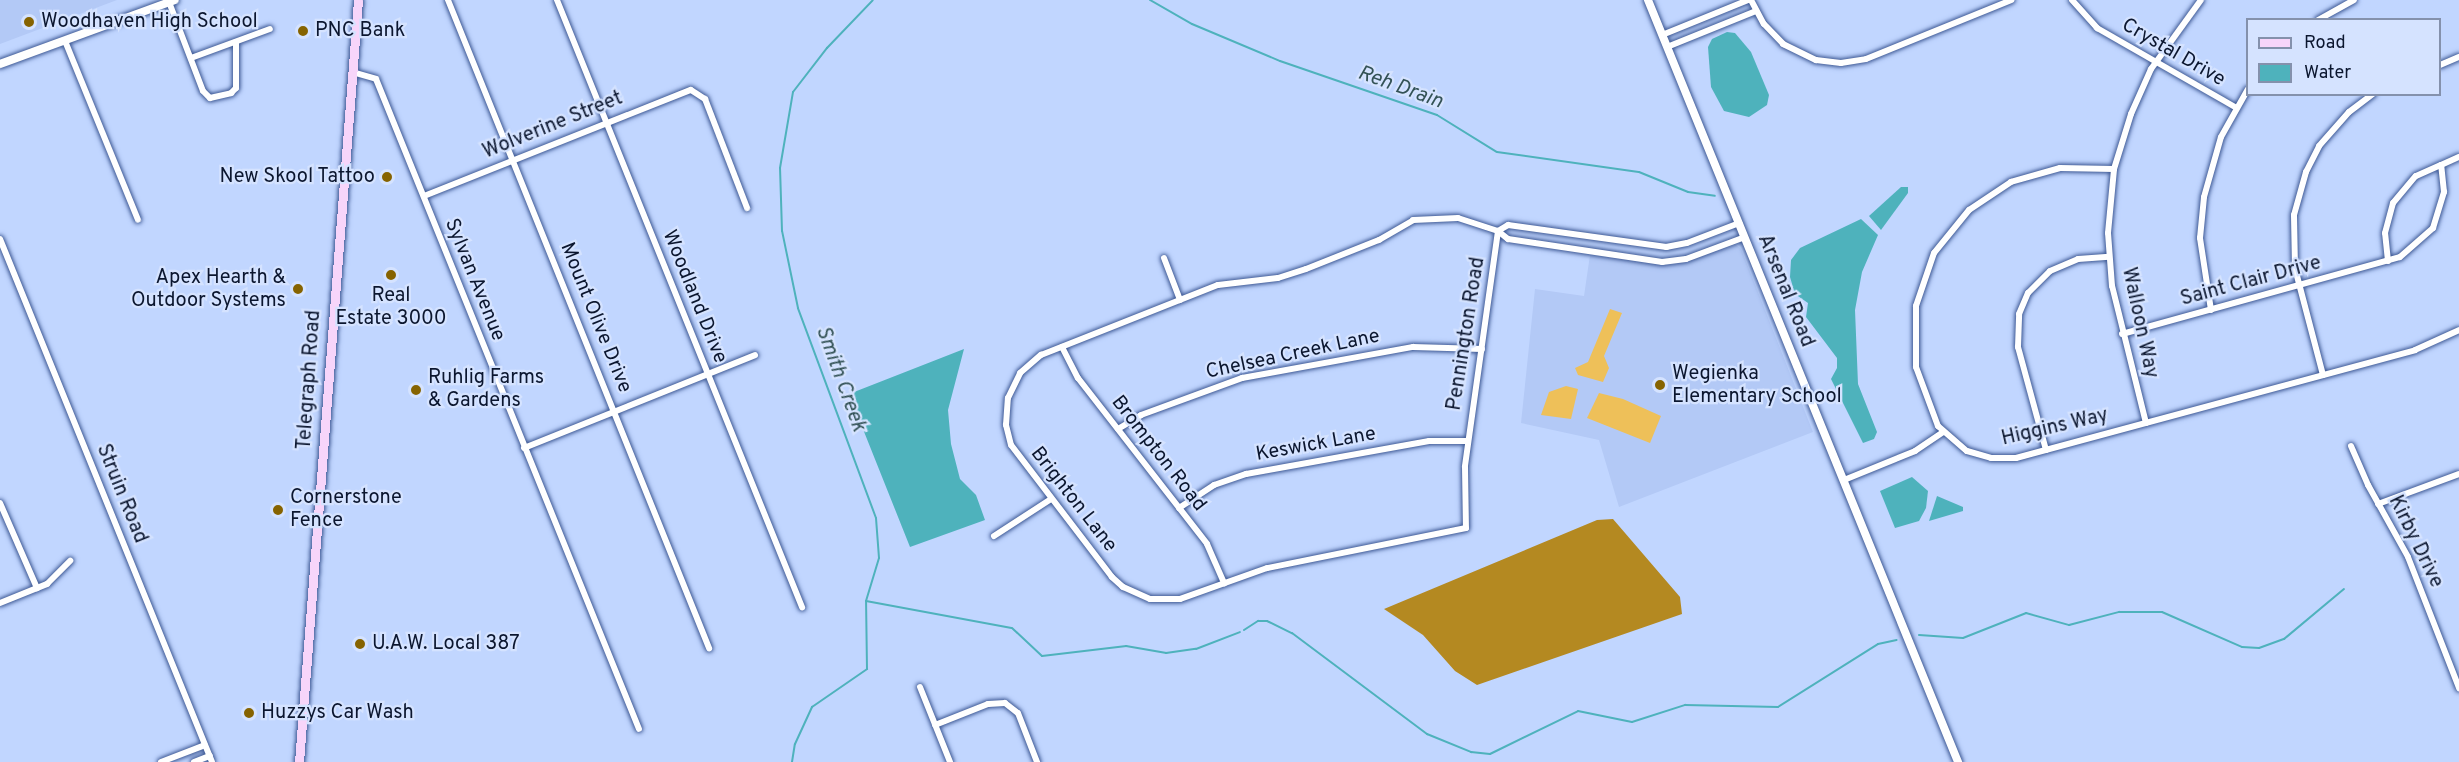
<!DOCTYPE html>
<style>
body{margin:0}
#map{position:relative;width:2459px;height:762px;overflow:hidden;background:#c1d6ff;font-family:Overpass,sans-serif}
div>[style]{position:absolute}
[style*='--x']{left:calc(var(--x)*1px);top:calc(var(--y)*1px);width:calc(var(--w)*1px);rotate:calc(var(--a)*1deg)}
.built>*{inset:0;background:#b3c9f6}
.green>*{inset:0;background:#eec059}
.forest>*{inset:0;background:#b48921}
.water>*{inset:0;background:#4eb2bc}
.stream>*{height:2px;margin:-1px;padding:0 1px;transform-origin:1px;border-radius:1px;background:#4eb2bc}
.roads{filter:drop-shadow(0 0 2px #3e5995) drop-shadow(0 0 2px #3e5995)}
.minor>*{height:6px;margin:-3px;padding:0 3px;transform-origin:3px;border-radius:3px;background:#fff}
.tertiary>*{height:8px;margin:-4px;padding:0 4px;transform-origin:4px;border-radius:4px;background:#fff}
.secondary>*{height:8px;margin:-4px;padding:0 4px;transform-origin:4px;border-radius:4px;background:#fff}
.primary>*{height:9px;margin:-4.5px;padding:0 4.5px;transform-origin:4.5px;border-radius:4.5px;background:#f7d5fa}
.dots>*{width:16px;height:16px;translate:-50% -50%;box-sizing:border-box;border:3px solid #d5e3ff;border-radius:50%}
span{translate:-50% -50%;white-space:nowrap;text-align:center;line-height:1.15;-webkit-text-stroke:4.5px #d5e3ff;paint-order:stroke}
.poi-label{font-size:20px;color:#0b162f}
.left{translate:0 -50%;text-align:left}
.right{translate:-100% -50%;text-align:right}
.street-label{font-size:20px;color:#0b162f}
.water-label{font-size:21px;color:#335256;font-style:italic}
.legend{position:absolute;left:2246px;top:18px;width:195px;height:78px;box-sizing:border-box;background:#d5e3ff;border:2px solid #8491ac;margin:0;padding:8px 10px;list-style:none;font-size:18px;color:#0b162f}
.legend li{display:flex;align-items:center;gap:12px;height:30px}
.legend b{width:30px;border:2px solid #8491ac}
</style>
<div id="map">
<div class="built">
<i style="clip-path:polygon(0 0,117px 0,0 44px)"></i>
<i style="clip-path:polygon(1736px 245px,1741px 249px,1813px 432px,1619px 507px,1599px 440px,1521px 423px,1535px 289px,1584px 296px,1590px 255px,1671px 265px)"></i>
</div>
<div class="green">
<i style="clip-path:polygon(1610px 309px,1622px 313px,1604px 356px,1609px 368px,1603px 382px,1578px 375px,1575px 368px,1588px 362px)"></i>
<i style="clip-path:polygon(1566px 386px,1578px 389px,1571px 419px,1541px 415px,1549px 392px)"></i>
<i style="clip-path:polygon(1599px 393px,1623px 399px,1661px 416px,1650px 443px,1587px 418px)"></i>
</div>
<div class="forest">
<i style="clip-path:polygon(1613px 519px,1680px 597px,1682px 614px,1477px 685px,1455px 671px,1423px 635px,1384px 609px,1597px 520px)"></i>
</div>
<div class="water">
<i style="clip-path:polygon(1727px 32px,1735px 33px,1751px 52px,1769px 95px,1767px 105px,1749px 117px,1724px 111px,1711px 87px,1708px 47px,1712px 39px)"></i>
<i style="clip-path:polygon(1901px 187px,1908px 187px,1908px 193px,1881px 230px,1869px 216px)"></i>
<i style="clip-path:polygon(1861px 219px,1878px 235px,1862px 272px,1855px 310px,1858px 384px,1877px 432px,1874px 439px,1863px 443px,1831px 379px,1837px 368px,1837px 358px,1806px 317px,1808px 303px,1795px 294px,1790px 277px,1791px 260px,1800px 248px)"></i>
<i style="clip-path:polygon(964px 349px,948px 410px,951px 444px,960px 479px,976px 495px,985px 520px,910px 547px,849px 394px)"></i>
<i style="clip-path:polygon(1912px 477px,1928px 491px,1926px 508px,1919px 521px,1895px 528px,1880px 491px)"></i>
<i style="clip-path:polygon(1937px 496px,1963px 507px,1963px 511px,1929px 521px)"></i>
</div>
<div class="stream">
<i style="--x:1150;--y:0;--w:48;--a:29.7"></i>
<i style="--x:1192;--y:24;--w:95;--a:22.8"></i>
<i style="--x:1280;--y:61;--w:166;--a:19"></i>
<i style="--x:1437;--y:115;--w:70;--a:31.7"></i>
<i style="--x:1497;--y:152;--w:143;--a:8"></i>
<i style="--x:1639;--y:172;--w:53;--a:22.2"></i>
<i style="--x:1688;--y:192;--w:27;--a:8"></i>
<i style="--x:866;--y:601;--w:148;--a:10.5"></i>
<i style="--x:1012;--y:628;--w:41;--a:43"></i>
<i style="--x:1042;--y:656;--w:85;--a:-6.8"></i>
<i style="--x:1126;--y:646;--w:41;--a:9.9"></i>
<i style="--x:1166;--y:653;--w:30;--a:-8"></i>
<i style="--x:1196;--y:649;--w:47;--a:-21.1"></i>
<i style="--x:1244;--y:630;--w:17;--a:-33"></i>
<i style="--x:1258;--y:621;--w:9;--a:0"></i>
<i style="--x:1267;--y:621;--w:28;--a:26"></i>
<i style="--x:1292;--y:633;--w:169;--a:36.8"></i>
<i style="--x:1427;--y:734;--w:48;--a:22.2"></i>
<i style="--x:1471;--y:752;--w:19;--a:6"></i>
<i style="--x:1490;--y:754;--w:98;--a:-26"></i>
<i style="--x:1578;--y:711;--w:55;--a:11.5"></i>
<i style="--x:1632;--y:722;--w:56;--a:-17.8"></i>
<i style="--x:1685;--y:705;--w:93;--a:1.2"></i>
<i style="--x:1778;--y:707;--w:118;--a:-32.2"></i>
<i style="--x:1878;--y:644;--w:19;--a:-12"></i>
<i style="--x:1919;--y:635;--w:44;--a:3.9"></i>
<i style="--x:1963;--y:638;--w:68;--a:-21.6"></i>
<i style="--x:2026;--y:613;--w:45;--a:15.6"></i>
<i style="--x:2069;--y:625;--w:52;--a:-14.6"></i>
<i style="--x:2119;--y:612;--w:43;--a:0"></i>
<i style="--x:2162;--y:612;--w:87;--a:23.6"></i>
<i style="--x:2242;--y:647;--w:17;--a:3"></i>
<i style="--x:2259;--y:648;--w:27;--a:-20"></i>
<i style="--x:2284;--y:639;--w:78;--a:-39.8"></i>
<i style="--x:792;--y:762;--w:18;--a:-81"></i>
<i style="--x:795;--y:744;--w:41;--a:-65.3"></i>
<i style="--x:812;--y:707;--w:67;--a:-34.6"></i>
<i style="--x:867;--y:669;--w:68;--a:-90.8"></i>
<i style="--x:866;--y:601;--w:45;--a:-73.2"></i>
<i style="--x:879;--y:558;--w:40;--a:-94.3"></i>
<i style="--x:876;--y:518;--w:224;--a:-110.4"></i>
<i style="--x:798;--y:308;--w:79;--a:-101.7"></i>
<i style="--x:782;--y:231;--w:63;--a:-91.8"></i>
<i style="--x:780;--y:168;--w:77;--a:-80.3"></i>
<i style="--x:793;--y:92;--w:56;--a:-52.3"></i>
<i style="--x:827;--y:48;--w:66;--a:-46.2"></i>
</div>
<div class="roads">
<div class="minor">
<i style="--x:448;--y:0;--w:699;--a:68.06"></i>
<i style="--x:557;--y:0;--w:655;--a:68.02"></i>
<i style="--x:1751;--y:0;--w:27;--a:62"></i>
<i style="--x:1764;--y:24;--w:28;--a:46"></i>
<i style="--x:1783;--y:44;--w:37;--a:26"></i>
<i style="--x:1816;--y:60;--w:25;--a:7"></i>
<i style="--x:1841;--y:63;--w:25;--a:-9"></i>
<i style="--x:1866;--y:59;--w:157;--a:-22.1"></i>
<i style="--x:2072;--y:0;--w:38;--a:48"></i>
<i style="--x:2097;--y:28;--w:159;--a:29.8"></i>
<i style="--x:169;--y:2;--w:95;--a:69.1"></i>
<i style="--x:203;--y:91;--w:10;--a:45"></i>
<i style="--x:210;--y:98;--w:22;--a:-13"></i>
<i style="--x:231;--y:93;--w:7;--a:-45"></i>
<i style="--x:236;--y:88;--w:46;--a:-90"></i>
<i style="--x:2318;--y:20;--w:41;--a:-29.1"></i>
<i style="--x:1662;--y:35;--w:93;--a:-22.1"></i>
<i style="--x:65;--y:41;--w:193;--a:67.8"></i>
<i style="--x:1667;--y:47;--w:96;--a:-22"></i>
<i style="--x:191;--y:58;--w:84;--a:-20.2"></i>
<i style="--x:2440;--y:65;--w:21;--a:-23"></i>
<i style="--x:352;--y:72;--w:25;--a:16"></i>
<i style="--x:376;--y:79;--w:701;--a:67.97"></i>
<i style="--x:2114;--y:169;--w:54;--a:-178.9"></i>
<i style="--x:2060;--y:168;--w:51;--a:164.1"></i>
<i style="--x:2011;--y:182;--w:50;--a:146.3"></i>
<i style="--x:1969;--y:210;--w:55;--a:129.1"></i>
<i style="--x:1934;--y:253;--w:56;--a:108.8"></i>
<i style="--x:1916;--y:306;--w:61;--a:90"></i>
<i style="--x:1916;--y:367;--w:63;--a:69.6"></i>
<i style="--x:1938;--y:426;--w:38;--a:41"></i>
<i style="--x:1967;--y:451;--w:25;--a:16"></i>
<i style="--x:1991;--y:458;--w:25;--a:0"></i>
<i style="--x:2016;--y:458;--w:413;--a:-15.1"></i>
<i style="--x:2415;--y:350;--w:48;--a:-24.4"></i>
<i style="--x:424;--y:196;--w:287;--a:-21.7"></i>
<i style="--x:691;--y:90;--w:17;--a:33"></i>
<i style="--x:705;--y:99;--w:117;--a:68.9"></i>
<i style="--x:1498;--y:231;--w:238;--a:98"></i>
<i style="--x:1465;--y:467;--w:61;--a:89.1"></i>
<i style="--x:1466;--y:528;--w:203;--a:168.6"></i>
<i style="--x:1267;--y:568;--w:92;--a:160.4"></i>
<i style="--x:1180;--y:599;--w:30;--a:180"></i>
<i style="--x:1150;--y:599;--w:30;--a:-156"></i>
<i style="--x:1123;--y:587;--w:15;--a:-138"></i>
<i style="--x:1112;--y:577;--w:166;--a:-127.4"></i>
<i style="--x:1011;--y:445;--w:21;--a:-104"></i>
<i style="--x:1006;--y:425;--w:27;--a:-86"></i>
<i style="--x:1008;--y:398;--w:28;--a:-64"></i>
<i style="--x:1020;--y:373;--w:28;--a:-41"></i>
<i style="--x:1041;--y:355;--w:190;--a:-21.6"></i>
<i style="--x:1218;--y:285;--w:60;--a:-6.7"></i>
<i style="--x:1278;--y:278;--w:29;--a:-18"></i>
<i style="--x:1306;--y:269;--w:79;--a:-21.7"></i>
<i style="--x:1379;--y:240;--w:39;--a:-30"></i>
<i style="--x:1413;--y:220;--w:45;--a:-2.5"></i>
<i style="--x:1458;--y:218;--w:42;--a:18"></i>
<i style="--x:1498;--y:231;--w:13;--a:39"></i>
<i style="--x:1508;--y:239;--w:156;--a:8.5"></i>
<i style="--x:1662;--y:262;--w:24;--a:-7"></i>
<i style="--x:1686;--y:259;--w:63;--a:-20.4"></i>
<i style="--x:1498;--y:231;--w:12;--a:-31"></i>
<i style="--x:1508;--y:225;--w:160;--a:7.9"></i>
<i style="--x:1666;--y:247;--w:21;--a:-11"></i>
<i style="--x:1687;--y:243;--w:56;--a:-21"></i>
<i style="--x:0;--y:239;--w:564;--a:67.93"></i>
<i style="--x:1164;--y:258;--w:45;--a:69.1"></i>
<i style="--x:2388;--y:261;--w:28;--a:-96"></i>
<i style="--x:2385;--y:233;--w:31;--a:-75"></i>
<i style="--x:2393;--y:203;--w:35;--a:-50"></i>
<i style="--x:2416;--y:176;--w:27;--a:-24"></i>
<i style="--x:2211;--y:310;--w:73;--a:-98.7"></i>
<i style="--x:2200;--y:238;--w:41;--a:-84.4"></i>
<i style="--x:2204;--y:197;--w:62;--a:-74.2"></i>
<i style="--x:2221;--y:137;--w:55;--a:-60.6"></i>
<i style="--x:2122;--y:334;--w:288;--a:-15.5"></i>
<i style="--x:2400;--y:257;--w:44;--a:-41.3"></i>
<i style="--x:2433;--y:228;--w:38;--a:-73"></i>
<i style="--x:2444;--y:192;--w:27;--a:-96"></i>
<i style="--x:2441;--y:165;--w:20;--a:-24"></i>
<i style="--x:1062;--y:347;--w:35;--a:63"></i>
<i style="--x:1078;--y:378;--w:210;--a:52.1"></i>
<i style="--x:1207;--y:544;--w:43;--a:66.4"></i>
<i style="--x:2323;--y:375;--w:111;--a:-104.7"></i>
<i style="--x:2295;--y:268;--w:53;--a:-91.1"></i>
<i style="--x:2294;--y:215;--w:45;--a:-74.4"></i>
<i style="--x:2306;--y:172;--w:29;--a:-63"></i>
<i style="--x:2319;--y:146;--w:45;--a:-48.6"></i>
<i style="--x:2349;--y:112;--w:30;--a:-37"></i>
<i style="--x:2146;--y:423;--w:141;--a:-103.9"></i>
<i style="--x:2112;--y:286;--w:53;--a:-94.3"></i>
<i style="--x:2108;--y:233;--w:64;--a:-84.6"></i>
<i style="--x:2114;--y:169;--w:58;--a:-72.8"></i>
<i style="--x:2131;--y:114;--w:49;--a:-66"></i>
<i style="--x:2151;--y:69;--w:85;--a:-54.1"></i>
<i style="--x:1118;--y:429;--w:27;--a:-31"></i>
<i style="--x:1141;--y:415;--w:108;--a:-20.1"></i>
<i style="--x:1242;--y:378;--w:174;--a:-10.3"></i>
<i style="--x:1413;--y:347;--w:69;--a:1.7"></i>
<i style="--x:2351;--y:446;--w:43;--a:66.4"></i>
<i style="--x:2368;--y:485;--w:82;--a:60.9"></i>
<i style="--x:2408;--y:557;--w:141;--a:68.7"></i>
<i style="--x:524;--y:448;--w:249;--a:-21.9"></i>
<i style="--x:2046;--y:450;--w:107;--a:-105.2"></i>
<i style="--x:2018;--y:347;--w:33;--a:-88"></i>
<i style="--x:2019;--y:314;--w:23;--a:-67"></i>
<i style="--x:2028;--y:293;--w:31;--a:-45"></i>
<i style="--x:2050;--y:271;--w:30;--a:-23"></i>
<i style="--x:2078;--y:259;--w:31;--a:-4"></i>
<i style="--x:1844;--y:480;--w:77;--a:-22.2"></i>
<i style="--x:1915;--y:451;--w:34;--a:-34"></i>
<i style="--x:0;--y:503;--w:93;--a:66.5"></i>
<i style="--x:2378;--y:504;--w:86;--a:-20.3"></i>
<i style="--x:1179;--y:508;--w:42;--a:-33.3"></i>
<i style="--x:1214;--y:485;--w:34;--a:-19"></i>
<i style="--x:1246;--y:474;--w:186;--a:-10.2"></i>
<i style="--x:1429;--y:441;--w:39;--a:0"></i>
<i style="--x:994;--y:536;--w:68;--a:-33"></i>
<i style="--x:0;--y:603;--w:51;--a:-22"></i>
<i style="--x:47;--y:584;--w:33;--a:-45"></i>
<i style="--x:920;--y:687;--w:81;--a:68.2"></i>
<i style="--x:935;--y:725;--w:57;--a:-21.6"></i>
<i style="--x:988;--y:704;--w:17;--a:-3"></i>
<i style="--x:1005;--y:703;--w:16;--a:38"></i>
<i style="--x:1018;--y:713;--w:53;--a:68.8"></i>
<i style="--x:161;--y:762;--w:47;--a:-21.1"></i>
<i style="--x:194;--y:762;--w:17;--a:-21"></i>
</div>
<div class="tertiary">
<i style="--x:1648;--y:0;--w:823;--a:67.86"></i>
</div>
<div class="secondary">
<i style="--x:0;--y:64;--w:186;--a:-20.1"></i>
</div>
<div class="primary">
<i style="--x:299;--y:762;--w:764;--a:-85.57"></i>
</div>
</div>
<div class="dots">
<i style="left:29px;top:22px;background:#866300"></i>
<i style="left:303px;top:31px;background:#866300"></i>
<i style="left:387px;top:177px;background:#866300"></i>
<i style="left:391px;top:275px;background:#866300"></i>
<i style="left:298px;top:289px;background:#866300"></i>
<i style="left:1660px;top:385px;background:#866300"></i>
<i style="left:416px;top:390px;background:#866300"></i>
<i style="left:278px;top:510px;background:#866300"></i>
<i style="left:360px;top:644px;background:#866300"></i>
<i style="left:249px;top:713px;background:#866300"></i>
</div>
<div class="poi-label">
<span class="left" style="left:41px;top:22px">Woodhaven High School</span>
<span class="left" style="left:315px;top:31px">PNC Bank</span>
<span class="right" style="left:375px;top:177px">New Skool Tattoo</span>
<span class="right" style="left:286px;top:290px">Apex Hearth &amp;<br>Outdoor Systems</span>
<span style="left:391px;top:308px">Real<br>Estate 3000</span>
<span class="left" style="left:1672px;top:386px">Wegienka<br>Elementary School</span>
<span class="left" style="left:428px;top:390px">Ruhlig Farms<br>&amp; Gardens</span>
<span class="left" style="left:290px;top:510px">Cornerstone<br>Fence</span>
<span class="left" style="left:372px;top:644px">U.A.W. Local 387</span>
<span class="left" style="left:261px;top:713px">Huzzys Car Wash</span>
</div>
<div class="street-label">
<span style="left:2173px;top:53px;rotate:30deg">Crystal Drive</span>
<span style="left:553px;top:126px;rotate:-22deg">Wolverine Street</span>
<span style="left:474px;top:280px;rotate:68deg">Sylvan Avenue</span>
<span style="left:2251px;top:282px;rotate:-15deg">Saint Clair Drive</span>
<span style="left:1785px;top:291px;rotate:68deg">Arsenal Road</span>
<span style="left:694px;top:297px;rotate:68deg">Woodland Drive</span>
<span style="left:595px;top:318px;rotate:68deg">Mount Olive Drive</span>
<span style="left:2139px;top:323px;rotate:78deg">Walloon Way</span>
<span style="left:1467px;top:334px;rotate:-81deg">Pennington Road</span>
<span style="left:1293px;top:355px;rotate:-12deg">Chelsea Creek Lane</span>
<span style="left:310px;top:380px;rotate:-86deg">Telegraph Road</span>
<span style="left:2055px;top:428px;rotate:-13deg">Higgins Way</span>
<span style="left:1316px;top:445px;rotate:-10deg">Keswick Lane</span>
<span style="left:1158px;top:454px;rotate:52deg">Brompton Road</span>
<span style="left:121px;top:494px;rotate:68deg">Struin Road</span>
<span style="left:1073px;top:500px;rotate:52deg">Brighton Lane</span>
<span style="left:2415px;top:542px;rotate:64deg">Kirby Drive</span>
</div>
<div class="water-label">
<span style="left:1400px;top:88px;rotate:20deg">Reh Drain</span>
<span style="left:840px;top:379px;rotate:70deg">Smith Creek</span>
</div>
<ul class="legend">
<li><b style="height:8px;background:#f7d5fa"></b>Road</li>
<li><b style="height:16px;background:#4eb2bc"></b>Water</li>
</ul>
</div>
